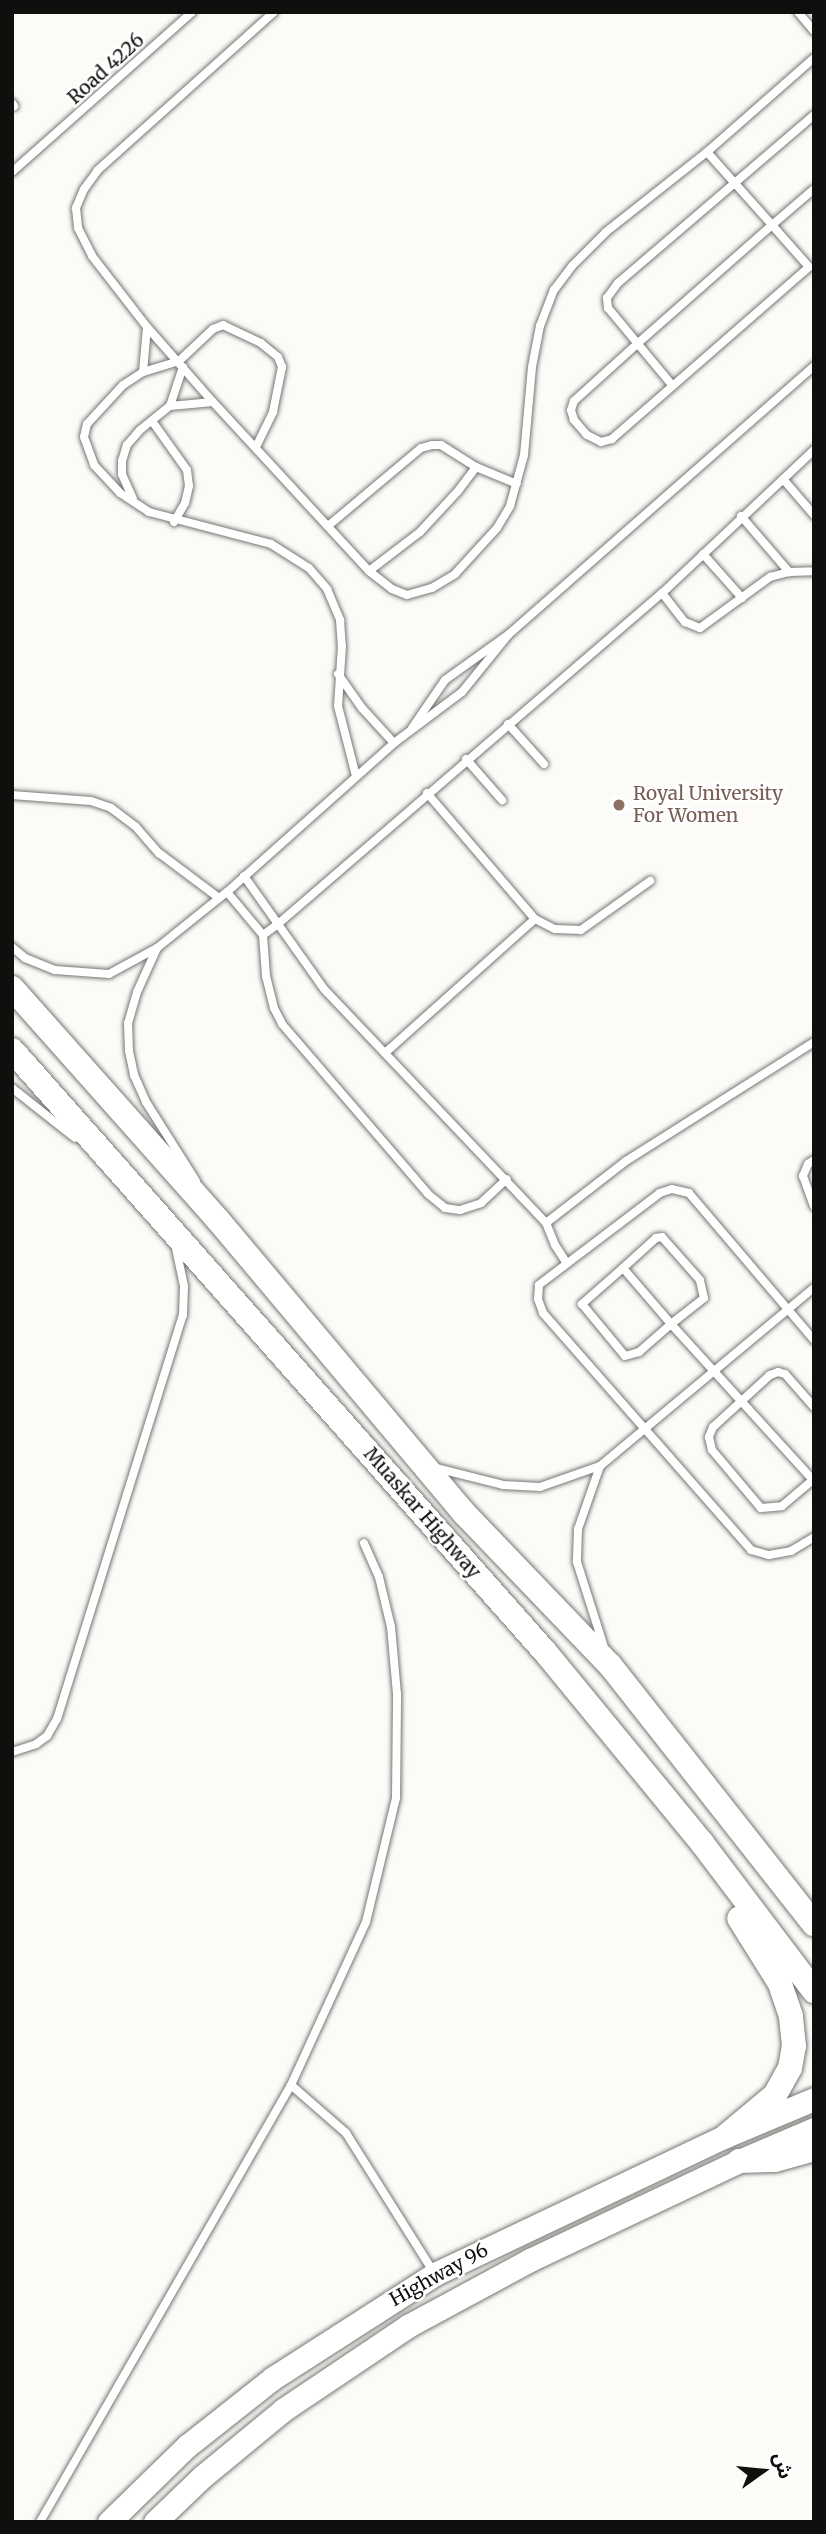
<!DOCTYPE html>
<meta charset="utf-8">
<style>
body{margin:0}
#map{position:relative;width:826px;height:2534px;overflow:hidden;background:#fcfbf7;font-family:Merriweather,"Noto Sans Arabic",serif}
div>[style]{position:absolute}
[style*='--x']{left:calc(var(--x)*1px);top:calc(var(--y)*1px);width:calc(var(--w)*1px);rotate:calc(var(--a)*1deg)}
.roads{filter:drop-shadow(0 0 2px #777673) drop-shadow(0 0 2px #777673)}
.lane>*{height:8px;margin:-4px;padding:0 4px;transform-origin:4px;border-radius:4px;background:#fff}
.secondary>*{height:23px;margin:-11.5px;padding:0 11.5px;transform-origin:11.5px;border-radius:11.5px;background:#fff}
.primary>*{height:24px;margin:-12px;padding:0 12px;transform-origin:12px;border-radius:12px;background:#fff}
.dots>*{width:19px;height:19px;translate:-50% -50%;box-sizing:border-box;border:4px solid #fff;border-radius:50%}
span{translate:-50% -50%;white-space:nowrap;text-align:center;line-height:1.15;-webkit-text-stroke:5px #fff;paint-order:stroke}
.street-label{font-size:19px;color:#0f0f0d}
.education-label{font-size:19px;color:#785e54}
.left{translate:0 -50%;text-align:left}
.frame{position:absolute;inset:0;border:14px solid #0f0f0d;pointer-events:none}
.north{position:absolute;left:728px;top:2436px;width:70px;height:70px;-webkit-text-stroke:5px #fff;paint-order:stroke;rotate:75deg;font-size:19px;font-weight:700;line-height:28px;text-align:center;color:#0f0f0d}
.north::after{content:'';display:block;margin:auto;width:24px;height:32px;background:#0f0f0d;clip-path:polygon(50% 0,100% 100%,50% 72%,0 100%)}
</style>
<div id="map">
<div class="roads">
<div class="lane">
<i style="--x:274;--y:12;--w:237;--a:138.1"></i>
<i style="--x:98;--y:170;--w:24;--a:126"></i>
<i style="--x:84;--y:189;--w:21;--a:113"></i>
<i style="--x:76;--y:208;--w:20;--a:84"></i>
<i style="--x:78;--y:228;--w:31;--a:63"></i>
<i style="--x:92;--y:256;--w:90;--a:52.2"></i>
<i style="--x:147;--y:327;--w:100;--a:48.7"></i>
<i style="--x:213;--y:402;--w:230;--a:47.3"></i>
<i style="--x:369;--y:571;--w:29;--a:38"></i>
<i style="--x:392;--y:589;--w:16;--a:22"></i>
<i style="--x:407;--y:595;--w:26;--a:-16"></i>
<i style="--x:432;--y:588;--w:27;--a:-31"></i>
<i style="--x:455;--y:574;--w:62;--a:-47.6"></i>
<i style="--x:497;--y:528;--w:26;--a:-59"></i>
<i style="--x:510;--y:506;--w:53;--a:-74.6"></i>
<i style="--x:524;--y:455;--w:88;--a:-84.8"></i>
<i style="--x:532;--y:367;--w:42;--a:-79"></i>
<i style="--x:540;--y:326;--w:39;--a:-69"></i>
<i style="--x:554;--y:290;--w:30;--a:-53"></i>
<i style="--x:572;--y:266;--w:48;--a:-45"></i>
<i style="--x:606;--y:232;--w:129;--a:-38.4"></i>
<i style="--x:707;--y:152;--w:142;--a:-41.3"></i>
<i style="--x:798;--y:12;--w:25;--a:50"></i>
<i style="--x:12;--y:103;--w:4;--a:56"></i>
<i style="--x:707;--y:152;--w:98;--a:48.3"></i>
<i style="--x:772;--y:225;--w:56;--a:48.6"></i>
<i style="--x:809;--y:267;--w:262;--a:138.9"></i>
<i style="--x:612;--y:439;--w:11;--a:165"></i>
<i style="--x:601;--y:442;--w:16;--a:-153"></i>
<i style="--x:587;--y:435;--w:20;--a:-131"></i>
<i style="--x:574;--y:420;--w:10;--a:-107"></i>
<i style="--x:571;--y:410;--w:9;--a:-72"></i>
<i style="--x:574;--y:401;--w:85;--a:-42.1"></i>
<i style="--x:637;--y:344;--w:180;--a:-41.4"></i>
<i style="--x:772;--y:225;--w:55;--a:-40.6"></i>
<i style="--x:12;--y:172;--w:241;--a:-41.6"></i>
<i style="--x:143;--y:372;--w:45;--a:-84.9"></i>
<i style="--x:672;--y:385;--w:100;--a:-129.7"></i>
<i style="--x:608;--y:308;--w:10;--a:-96"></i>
<i style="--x:607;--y:298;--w:19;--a:-54"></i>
<i style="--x:618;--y:283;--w:258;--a:-40.6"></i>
<i style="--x:170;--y:406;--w:41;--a:-71.6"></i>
<i style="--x:152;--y:421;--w:60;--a:54.5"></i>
<i style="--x:187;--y:470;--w:16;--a:83"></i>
<i style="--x:189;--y:486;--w:17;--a:103"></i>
<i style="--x:185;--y:503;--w:22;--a:120"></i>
<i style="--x:256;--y:447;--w:39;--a:-64"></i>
<i style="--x:273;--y:412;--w:46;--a:-78.7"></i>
<i style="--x:282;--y:367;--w:11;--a:-112"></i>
<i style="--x:278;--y:357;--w:22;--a:-141"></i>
<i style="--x:261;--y:343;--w:42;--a:-154.7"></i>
<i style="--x:223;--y:325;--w:11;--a:158"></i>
<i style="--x:213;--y:329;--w:47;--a:136.7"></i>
<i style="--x:179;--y:361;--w:38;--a:163"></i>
<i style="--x:143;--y:372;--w:24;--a:147"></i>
<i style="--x:123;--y:385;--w:53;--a:132.7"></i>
<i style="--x:87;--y:424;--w:13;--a:103"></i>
<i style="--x:84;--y:437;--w:30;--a:70"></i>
<i style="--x:94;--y:465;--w:38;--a:47"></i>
<i style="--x:120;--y:493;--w:35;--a:33"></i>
<i style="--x:149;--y:512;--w:126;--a:14.7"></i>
<i style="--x:271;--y:544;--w:45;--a:32.3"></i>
<i style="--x:309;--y:568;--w:28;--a:49"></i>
<i style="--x:327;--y:589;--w:34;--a:67"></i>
<i style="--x:340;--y:620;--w:26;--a:86"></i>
<i style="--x:342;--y:646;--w:60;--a:93.8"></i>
<i style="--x:338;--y:706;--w:72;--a:75.6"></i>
<i style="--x:814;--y:450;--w:209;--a:136.7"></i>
<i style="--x:662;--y:593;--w:37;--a:52"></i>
<i style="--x:685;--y:622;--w:16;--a:22"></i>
<i style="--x:700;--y:628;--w:87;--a:-36.1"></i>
<i style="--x:770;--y:577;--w:20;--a:-15"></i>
<i style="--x:789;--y:572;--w:25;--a:-2"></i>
<i style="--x:783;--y:479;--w:48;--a:49.3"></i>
<i style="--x:133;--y:499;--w:27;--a:-114"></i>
<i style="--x:122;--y:474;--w:13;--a:-90"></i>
<i style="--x:122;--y:461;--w:17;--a:-73"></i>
<i style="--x:127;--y:445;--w:20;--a:-49"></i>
<i style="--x:140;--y:430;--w:38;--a:-39"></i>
<i style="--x:170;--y:406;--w:43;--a:-5.3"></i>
<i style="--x:741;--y:516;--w:74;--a:49.4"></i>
<i style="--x:328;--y:526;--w:121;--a:-40"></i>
<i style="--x:421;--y:448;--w:11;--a:-15"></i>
<i style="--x:432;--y:445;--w:9;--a:0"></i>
<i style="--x:441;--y:445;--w:41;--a:32.2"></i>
<i style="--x:476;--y:467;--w:44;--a:22.5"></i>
<i style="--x:703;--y:554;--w:59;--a:48.4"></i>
<i style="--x:369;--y:571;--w:64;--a:-37.4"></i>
<i style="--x:420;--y:532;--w:56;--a:-47.2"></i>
<i style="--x:458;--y:491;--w:30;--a:-53"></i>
<i style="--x:338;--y:674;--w:42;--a:54.8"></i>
<i style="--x:362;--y:708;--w:47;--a:47.6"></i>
<i style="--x:508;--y:724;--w:54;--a:48"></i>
<i style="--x:412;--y:728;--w:58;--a:-55.5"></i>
<i style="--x:445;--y:680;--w:79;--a:-35.7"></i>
<i style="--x:509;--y:634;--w:406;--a:-41.3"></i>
<i style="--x:466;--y:759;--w:55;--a:48.7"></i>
<i style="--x:427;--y:793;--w:166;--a:49.4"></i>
<i style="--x:12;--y:795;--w:79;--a:4.3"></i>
<i style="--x:91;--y:801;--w:21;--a:19"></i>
<i style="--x:111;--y:808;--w:31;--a:37"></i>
<i style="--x:136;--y:827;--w:35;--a:49"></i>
<i style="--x:159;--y:853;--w:75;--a:36.9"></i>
<i style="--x:244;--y:876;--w:59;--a:54.7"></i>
<i style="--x:278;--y:924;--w:507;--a:-40.76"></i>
<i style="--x:227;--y:892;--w:56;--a:50.1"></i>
<i style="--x:263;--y:935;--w:41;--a:85.8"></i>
<i style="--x:266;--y:976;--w:33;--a:76"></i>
<i style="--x:274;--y:1008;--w:18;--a:63"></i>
<i style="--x:282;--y:1024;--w:224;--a:49.3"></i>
<i style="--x:428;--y:1194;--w:22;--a:39"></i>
<i style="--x:445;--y:1208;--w:15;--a:8"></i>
<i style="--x:460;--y:1210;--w:22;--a:-18"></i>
<i style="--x:481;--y:1203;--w:35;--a:-43"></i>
<i style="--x:263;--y:935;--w:19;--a:-36"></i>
<i style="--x:278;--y:924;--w:80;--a:54.7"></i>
<i style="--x:324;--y:989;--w:323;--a:46.5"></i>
<i style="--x:12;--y:947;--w:17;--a:40"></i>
<i style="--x:25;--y:958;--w:32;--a:22"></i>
<i style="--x:55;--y:970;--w:54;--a:4.2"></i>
<i style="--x:109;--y:974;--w:55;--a:-28.4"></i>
<i style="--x:157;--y:948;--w:90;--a:-38.7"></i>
<i style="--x:227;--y:892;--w:224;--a:-41.7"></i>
<i style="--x:394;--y:743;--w:85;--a:-36.9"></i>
<i style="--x:462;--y:692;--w:75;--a:-51"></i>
<i style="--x:157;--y:948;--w:48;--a:114.4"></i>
<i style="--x:137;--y:992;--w:32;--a:106"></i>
<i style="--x:128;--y:1023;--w:28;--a:88"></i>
<i style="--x:129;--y:1051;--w:25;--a:78"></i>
<i style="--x:134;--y:1075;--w:30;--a:66"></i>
<i style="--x:146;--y:1102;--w:93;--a:57.7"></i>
<i style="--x:385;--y:1053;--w:201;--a:-41.8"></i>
<i style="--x:535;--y:919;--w:22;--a:27"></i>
<i style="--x:555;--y:929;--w:26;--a:2"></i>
<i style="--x:581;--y:930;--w:85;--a:-35.4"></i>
<i style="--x:12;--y:1088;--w:80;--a:38.4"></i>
<i style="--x:814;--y:1160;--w:7;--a:146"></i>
<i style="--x:808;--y:1164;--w:13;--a:113"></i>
<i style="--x:803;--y:1176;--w:32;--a:70"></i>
<i style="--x:566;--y:1262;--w:20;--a:-123"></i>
<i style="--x:555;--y:1245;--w:24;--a:-112"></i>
<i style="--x:546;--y:1223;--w:101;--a:-37.8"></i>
<i style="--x:626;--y:1161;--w:222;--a:-32.3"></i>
<i style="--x:623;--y:1268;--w:55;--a:138.7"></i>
<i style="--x:582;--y:1304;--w:67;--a:50.4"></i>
<i style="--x:625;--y:1356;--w:15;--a:-16"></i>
<i style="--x:639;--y:1352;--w:43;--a:-41.2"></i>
<i style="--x:671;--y:1324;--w:42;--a:-38.2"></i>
<i style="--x:704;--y:1298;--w:18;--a:-103"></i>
<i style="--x:700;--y:1280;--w:57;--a:-131.5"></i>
<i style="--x:662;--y:1237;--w:6;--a:171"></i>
<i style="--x:656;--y:1238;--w:45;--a:137.7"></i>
<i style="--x:623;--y:1268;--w:74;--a:49.4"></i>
<i style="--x:671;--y:1324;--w:211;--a:47.7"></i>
<i style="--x:814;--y:1340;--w:193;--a:-130.4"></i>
<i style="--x:689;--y:1193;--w:17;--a:-167"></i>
<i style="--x:672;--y:1189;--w:13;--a:162"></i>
<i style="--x:660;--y:1193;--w:152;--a:142.8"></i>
<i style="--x:539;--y:1285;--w:14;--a:94"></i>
<i style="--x:538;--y:1299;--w:15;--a:70"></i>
<i style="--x:543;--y:1313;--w:315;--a:48.7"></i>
<i style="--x:751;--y:1550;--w:19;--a:16"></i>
<i style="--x:769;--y:1555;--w:22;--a:-10"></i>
<i style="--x:791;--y:1551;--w:27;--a:-31"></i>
<i style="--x:814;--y:1407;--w:44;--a:-131.3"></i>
<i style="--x:785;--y:1374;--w:7;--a:-164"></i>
<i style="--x:778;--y:1372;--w:9;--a:159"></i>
<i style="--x:770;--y:1375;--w:77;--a:137.6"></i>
<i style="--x:713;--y:1427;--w:11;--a:112"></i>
<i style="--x:709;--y:1437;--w:13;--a:77"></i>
<i style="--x:712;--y:1450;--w:76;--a:49.8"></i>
<i style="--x:761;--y:1508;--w:21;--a:-5"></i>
<i style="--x:782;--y:1506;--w:42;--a:-40.2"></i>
<i style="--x:600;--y:1466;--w:67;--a:109.2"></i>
<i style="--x:578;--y:1529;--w:33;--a:92"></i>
<i style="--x:577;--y:1562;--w:86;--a:72.4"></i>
<i style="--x:436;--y:1468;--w:69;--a:14.2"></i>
<i style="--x:503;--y:1485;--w:37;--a:3"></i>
<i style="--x:540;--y:1487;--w:64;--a:-19.3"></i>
<i style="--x:600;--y:1466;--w:278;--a:-39.8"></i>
<i style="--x:12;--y:1752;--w:25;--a:-18"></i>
<i style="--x:36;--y:1744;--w:14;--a:-36"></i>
<i style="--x:47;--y:1736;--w:20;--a:-60"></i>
<i style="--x:57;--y:1719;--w:423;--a:-72.7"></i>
<i style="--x:183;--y:1315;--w:29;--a:-88"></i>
<i style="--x:184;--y:1286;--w:40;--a:-102"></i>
<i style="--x:291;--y:2085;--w:73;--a:41.1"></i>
<i style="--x:346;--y:2133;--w:165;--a:57.8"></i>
<i style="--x:40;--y:2522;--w:504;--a:-60.13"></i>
<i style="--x:291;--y:2085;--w:179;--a:-65.3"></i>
<i style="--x:366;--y:1922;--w:128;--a:-76.4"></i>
<i style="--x:396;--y:1798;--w:104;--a:-89.4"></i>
<i style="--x:397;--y:1694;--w:67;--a:-95.1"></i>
<i style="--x:391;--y:1627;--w:51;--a:-103.5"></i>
<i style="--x:379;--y:1577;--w:37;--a:-114"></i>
</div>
<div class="secondary">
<i style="--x:109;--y:2522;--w:109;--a:-44.3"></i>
<i style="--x:187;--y:2446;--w:110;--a:-38.3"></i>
<i style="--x:273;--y:2378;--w:193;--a:-32.7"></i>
<i style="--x:435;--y:2274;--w:322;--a:-25.4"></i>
<i style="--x:726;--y:2136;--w:95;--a:-22.8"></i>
<i style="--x:155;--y:2522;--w:66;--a:-43.8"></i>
<i style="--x:203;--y:2476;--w:104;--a:-39.5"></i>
<i style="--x:283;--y:2410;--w:151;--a:-33.9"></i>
<i style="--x:408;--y:2326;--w:139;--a:-28.4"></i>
<i style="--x:530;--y:2260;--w:231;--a:-25.3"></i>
<i style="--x:739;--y:2161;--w:82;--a:-23.1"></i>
</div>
<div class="primary">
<i style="--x:12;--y:988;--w:310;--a:48.4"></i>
<i style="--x:218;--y:1220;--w:383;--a:50"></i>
<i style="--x:464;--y:1513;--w:211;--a:46.2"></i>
<i style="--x:610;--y:1665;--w:330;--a:51.8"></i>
<i style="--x:12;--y:1050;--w:805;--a:48.47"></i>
<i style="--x:546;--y:1653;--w:246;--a:50.6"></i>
<i style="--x:702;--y:1843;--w:186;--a:52.9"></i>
<i style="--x:726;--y:2136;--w:64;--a:-39.9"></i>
<i style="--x:775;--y:2095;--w:31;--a:-61"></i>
<i style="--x:790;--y:2068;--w:22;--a:-80"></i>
<i style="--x:794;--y:2046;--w:30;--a:-96"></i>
<i style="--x:791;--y:2016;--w:36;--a:-109"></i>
<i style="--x:779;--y:1982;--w:75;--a:-122"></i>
<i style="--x:739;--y:2161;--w:36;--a:-2"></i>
<i style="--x:775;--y:2160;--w:41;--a:-15.8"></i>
</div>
</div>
<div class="dots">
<i style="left:619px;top:805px;background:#8d6e63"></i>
</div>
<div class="street-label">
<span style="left:106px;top:69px;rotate:-42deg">Road 4226</span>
<span style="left:422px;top:1513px;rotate:49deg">Muaskar Highway</span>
<span style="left:439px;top:2275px;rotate:-29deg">Highway 96</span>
</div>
<div class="education-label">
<span class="left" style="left:633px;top:805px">Royal University<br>For Women</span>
</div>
<div class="frame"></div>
<div class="north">ش</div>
</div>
